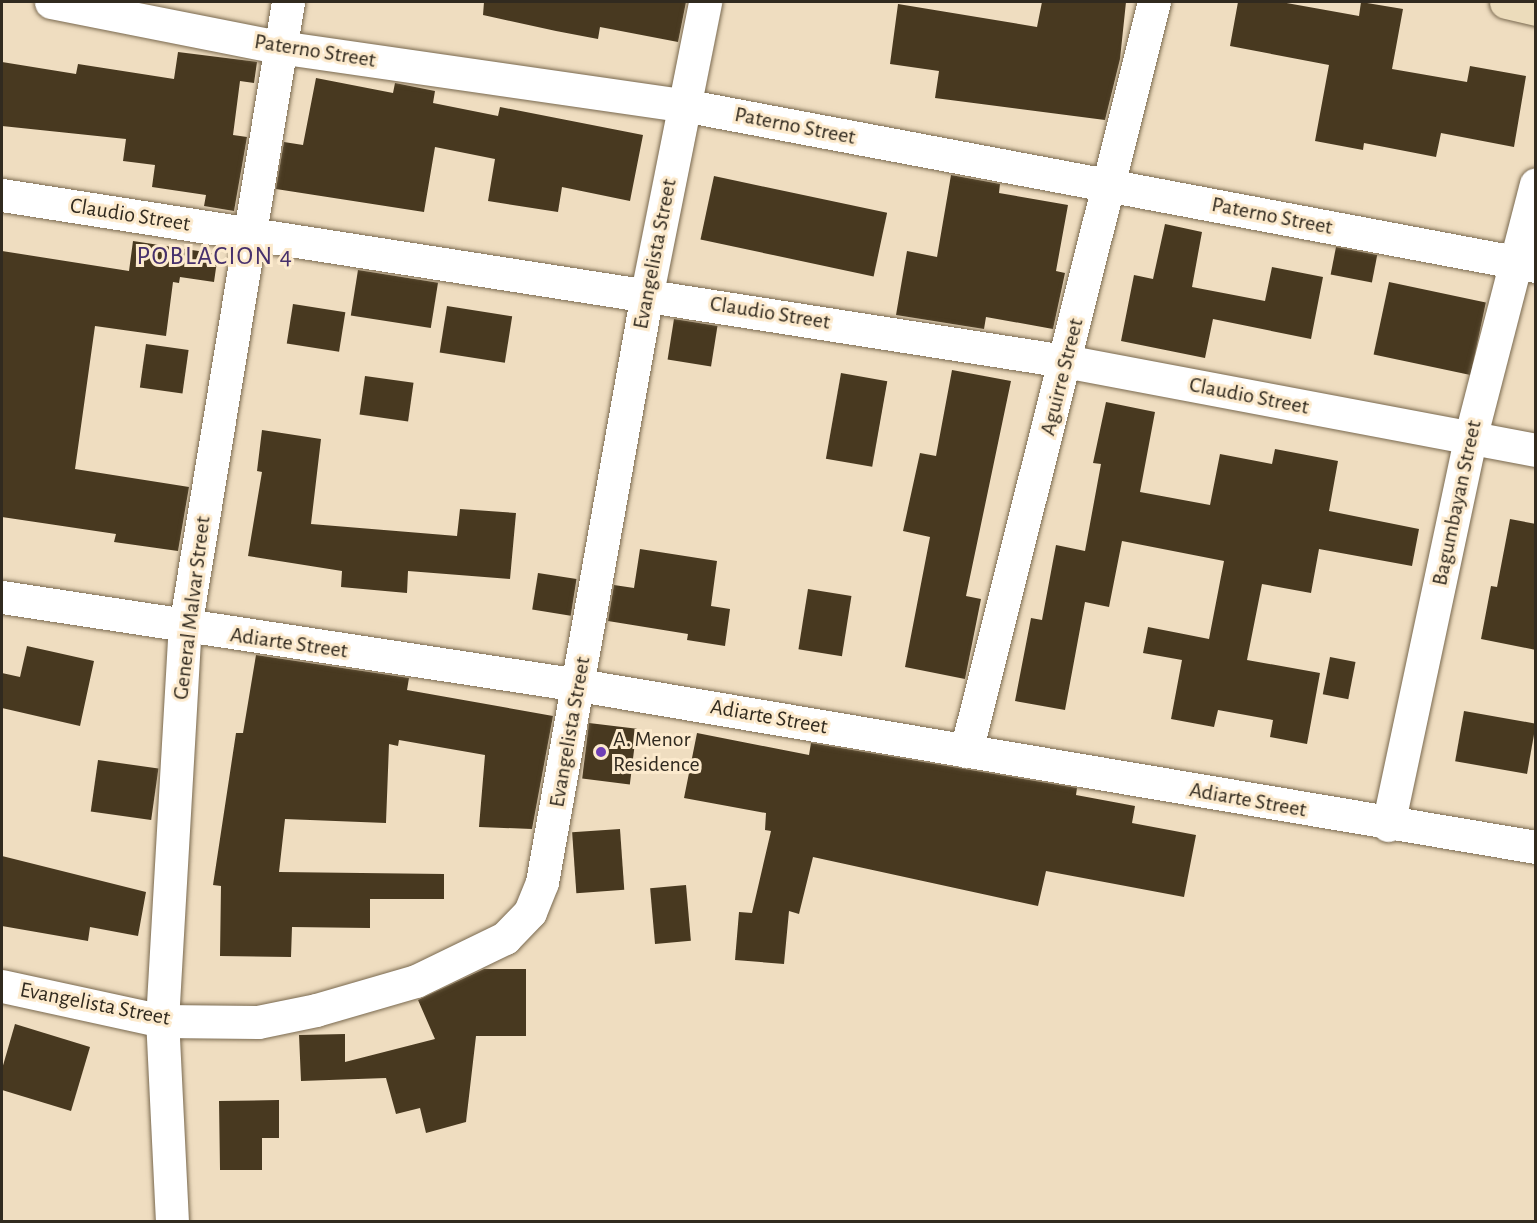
<!DOCTYPE html>
<style>
body{margin:0}
#map{position:relative;width:1537px;height:1223px;overflow:hidden;background:#efddc0;font-family:"Alegreya Sans",sans-serif}
div>[style]{position:absolute}
[style*='--x']{left:calc(var(--x)*1px);top:calc(var(--y)*1px);width:calc(var(--w)*1px);rotate:calc(var(--a)*1deg)}
.building>*{inset:0;background:#483920;transform-origin:0 0}
.roads{filter:drop-shadow(0 0 2px #79694f) drop-shadow(0 0 2px #79694f)}
.street>*{height:33px;margin:-16.5px;padding:0 16.5px;transform-origin:16.5px;border-radius:16.5px;background:#fff}
.secondary>*{height:33px;margin:-16.5px;padding:0 16.5px;transform-origin:16.5px;border-radius:16.5px;background:#ecdcbb}
.dots>*{width:16px;height:16px;translate:-50% -50%;box-sizing:border-box;border:3px solid #fceacd;border-radius:50%}
span{translate:-50% -50%;white-space:nowrap;text-align:center;line-height:1.15;-webkit-text-stroke:6px #fceacd;paint-order:stroke}
.street-label{font-size:22px;color:#312a1f}
.poi-label{font-size:22px;color:#312a1f}
.left{translate:0 -50%;text-align:left}
.quarter-label{font-size:26px;color:#46306c;letter-spacing:1.5px}
.frame{position:absolute;inset:0;border:3px solid #312a1f;pointer-events:none}
</style>
<div id="map">
<div class="building">
<i style="clip-path:polygon(484px 2px,686px 2px,678px 42px,600px 27px,598px 39px,556px 31px,483px 15px)"></i>
<i style="clip-path:polygon(1042px 2px,1126px 2px,1120px 59px,1105px 120px,935px 98px,939px 71px,890px 64px,898px 4px,1037px 27px)"></i>
<i style="clip-path:polygon(1238px 2px,1281px 2px,1359px 16px,1361px 2px,1403px 9px,1392px 69px,1467px 82px,1470px 66px,1526px 76px,1514px 147px,1441px 133px,1436px 157px,1364px 143px,1363px 150px,1315px 141px,1329px 65px,1230px 46px)"></i>
<i style="clip-path:polygon(178px 52px,257px 62px,254px 83px,240px 81px,233px 135px,247px 137px,234px 211px,204px 206px,206px 195px,152px 187px,155px 165px,123px 161px,126px 139px,2px 126px,2px 62px,76px 74px,78px 64px,174px 79px)"></i>
<i style="clip-path:polygon(316px 78px,393px 93px,395px 83px,435px 91px,433px 103px,498px 116px,500px 107px,643px 135px,630px 201px,562px 187px,558px 212px,488px 201px,495px 159px,435px 147px,424px 212px,276px 189px,284px 142px,303px 145px)"></i>
<i style="clip-path:polygon(951px 175px,1000px 184px,999px 193px,1068px 205px,1056px 271px,1065px 273px,1053px 329px,986px 317px,984px 329px,896px 315px,907px 251px,937px 257px)"></i>
<i style="left:714px;top:176px;width:177px;height:65px;rotate:12deg"></i>
<i style="clip-path:polygon(1165px 224px,1202px 232px,1192px 287px,1265px 301px,1272px 267px,1323px 277px,1311px 339px,1213px 319px,1205px 358px,1121px 341px,1134px 275px,1153px 279px)"></i>
<i style="clip-path:polygon(133px 241px,218px 254px,214px 282px,180px 277px,179px 283px,173px 282px,166px 336px,95px 326px,75px 469px,189px 487px,178px 551px,114px 542px,116px 534px,2px 517px,2px 251px,129px 271px)"></i>
<i style="left:1336px;top:247px;width:42px;height:28px;rotate:11deg"></i>
<i style="left:358px;top:270px;width:81px;height:46px;rotate:9deg"></i>
<i style="left:1389px;top:282px;width:99px;height:74px;rotate:12deg"></i>
<i style="left:293px;top:304px;width:53px;height:40px;rotate:9deg"></i>
<i style="left:447px;top:306px;width:66px;height:47px;rotate:9deg"></i>
<i style="left:674px;top:319px;width:44px;height:41px;rotate:9deg"></i>
<i style="left:146px;top:344px;width:43px;height:44px;rotate:8deg"></i>
<i style="clip-path:polygon(952px 370px,1011px 381px,966px 596px,981px 599px,965px 679px,905px 667px,930px 537px,903px 531px,920px 453px,936px 456px)"></i>
<i style="left:841px;top:373px;width:47px;height:87px;rotate:10deg"></i>
<i style="left:365px;top:376px;width:49px;height:39px;rotate:8deg"></i>
<i style="clip-path:polygon(1106px 402px,1155px 412px,1140px 492px,1210px 505px,1220px 454px,1272px 464px,1275px 449px,1338px 461px,1329px 511px,1419px 529px,1412px 566px,1319px 549px,1311px 593px,1262px 584px,1247px 660px,1320px 673px,1307px 744px,1270px 737px,1273px 720px,1218px 710px,1214px 727px,1171px 719px,1182px 660px,1143px 653px,1148px 627px,1209px 639px,1224px 561px,1122px 541px,1109px 607px,1085px 602px,1065px 710px,1015px 701px,1031px 618px,1042px 620px,1056px 545px,1085px 551px,1101px 464px,1093px 463px)"></i>
<i style="clip-path:polygon(262px 430px,321px 439px,311px 524px,457px 536px,460px 509px,516px 513px,510px 579px,408px 571px,407px 593px,341px 587px,342px 571px,248px 556px,262px 472px,257px 471px)"></i>
<i style="clip-path:polygon(1510px 519px,1536px 524px,1536px 650px,1481px 639px,1491px 586px,1497px 587px)"></i>
<i style="clip-path:polygon(640px 549px,717px 561px,711px 606px,730px 609px,725px 646px,687px 640px,688px 634px,608px 621px,614px 585px,634px 588px)"></i>
<i style="left:538px;top:573px;width:39px;height:37px;rotate:9deg"></i>
<i style="left:808px;top:589px;width:44px;height:61px;rotate:9deg"></i>
<i style="clip-path:polygon(27px 646px,94px 661px,80px 726px,2px 708px,2px 673px,20px 677px)"></i>
<i style="clip-path:polygon(256px 655px,409px 678px,407px 690px,553px 716px,532px 829px,479px 827px,485px 755px,399px 740px,398px 746px,389px 744px,386px 823px,285px 819px,279px 872px,444px 874px,444px 899px,370px 899px,370px 928px,292px 927px,291px 957px,220px 956px,221px 886px,213px 885px,236px 733px,243px 733px)"></i>
<i style="left:1330px;top:657px;width:26px;height:38px;rotate:11deg"></i>
<i style="left:1464px;top:711px;width:73px;height:51px;rotate:10deg"></i>
<i style="left:589px;top:723px;width:48px;height:56px;rotate:7deg"></i>
<i style="clip-path:polygon(697px 733px,809px 755px,811px 743px,1077px 788px,1076px 795px,1135px 806px,1132px 823px,1196px 835px,1184px 897px,1046px 871px,1038px 906px,813px 857px,799px 914px,789px 911px,784px 964px,735px 960px,739px 912px,752px 913px,771px 831px,765px 830px,766px 813px,684px 798px)"></i>
<i style="left:98px;top:760px;width:61px;height:52px;rotate:8deg"></i>
<i style="left:620px;top:829px;width:61px;height:48px;rotate:86deg"></i>
<i style="clip-path:polygon(2px 856px,146px 892px,138px 936px,90px 927px,88px 941px,2px 926px)"></i>
<i style="left:686px;top:885px;width:56px;height:36px;rotate:85deg"></i>
<i style="clip-path:polygon(484px 969px,526px 969px,526px 1036px,476px 1036px,466px 1122px,426px 1133px,420px 1108px,396px 1114px,386px 1078px,301px 1081px,299px 1035px,345px 1034px,345px 1062px,435px 1039px,418px 1000px)"></i>
<i style="clip-path:polygon(15px 1024px,90px 1047px,71px 1111px,2px 1090px,2px 1069px)"></i>
<i style="clip-path:polygon(279px 1100px,279px 1138px,262px 1138px,262px 1170px,220px 1170px,219px 1101px)"></i>
</div>
<div class="roads">
<div class="street">
<i style="--x:51;--y:2;--w:232;--a:11.2"></i>
<i style="--x:279;--y:47;--w:408;--a:8.2"></i>
<i style="--x:683;--y:105;--w:868;--a:10.69"></i>
<i style="--x:2;--y:195;--w:1076;--a:8.88"></i>
<i style="--x:1065;--y:361;--w:479;--a:10.7"></i>
<i style="--x:2;--y:597;--w:584;--a:8.67"></i>
<i style="--x:579;--y:685;--w:971;--a:9.61"></i>
<i style="--x:966;--y:751;--w:772;--a:-75.91"></i>
<i style="--x:1388;--y:825;--w:395;--a:-78"></i>
<i style="--x:1470;--y:439;--w:263;--a:-75.5"></i>
<i style="--x:2;--y:986;--w:164;--a:12.3"></i>
<i style="--x:162;--y:1021;--w:96;--a:0.6"></i>
<i style="--x:258;--y:1022;--w:59;--a:-11.7"></i>
<i style="--x:316;--y:1010;--w:104;--a:-16.2"></i>
<i style="--x:416;--y:981;--w:99;--a:-25.8"></i>
<i style="--x:505;--y:938;--w:36;--a:-46"></i>
<i style="--x:530;--y:912;--w:32;--a:-68"></i>
<i style="--x:542;--y:882;--w:598;--a:-79.89"></i>
<i style="--x:647;--y:293;--w:297;--a:-78.7"></i>
<i style="--x:172;--y:1222;--w:201;--a:-92.8"></i>
<i style="--x:162;--y:1021;--w:395;--a:-86.7"></i>
<i style="--x:185;--y:627;--w:633;--a:-80.64"></i>
</div>
<div class="secondary">
<i style="--x:1506;--y:2;--w:31;--a:13"></i>
</div>
</div>
<div class="dots">
<i style="left:601px;top:752px;background:#6f3fb6"></i>
</div>
<div class="street-label">
<span style="left:315px;top:51px;rotate:9deg">Paterno Street</span>
<span style="left:795px;top:126px;rotate:11deg">Paterno Street</span>
<span style="left:130px;top:215px;rotate:9deg">Claudio Street</span>
<span style="left:1272px;top:216px;rotate:11deg">Paterno Street</span>
<span style="left:655px;top:254px;rotate:-79deg">Evangelista Street</span>
<span style="left:770px;top:313px;rotate:9deg">Claudio Street</span>
<span style="left:1062px;top:377px;rotate:-76deg">Aguirre Street</span>
<span style="left:1249px;top:396px;rotate:11deg">Claudio Street</span>
<span style="left:1457px;top:503px;rotate:-78deg">Bagumbayan Street</span>
<span style="left:192px;top:608px;rotate:-83deg">General Malvar Street</span>
<span style="left:289px;top:643px;rotate:8deg">Adiarte Street</span>
<span style="left:769px;top:717px;rotate:10deg">Adiarte Street</span>
<span style="left:570px;top:732px;rotate:-80deg">Evangelista Street</span>
<span style="left:1248px;top:800px;rotate:10deg">Adiarte Street</span>
<span style="left:95px;top:1004px;rotate:11deg">Evangelista Street</span>
</div>
<div class="poi-label">
<span class="left" style="left:613px;top:752px">A. Menor<br>Residence</span>
</div>
<div class="quarter-label">
<span style="left:215px;top:257px">POBLACION 4</span>
</div>
<div class="frame"></div>
</div>
